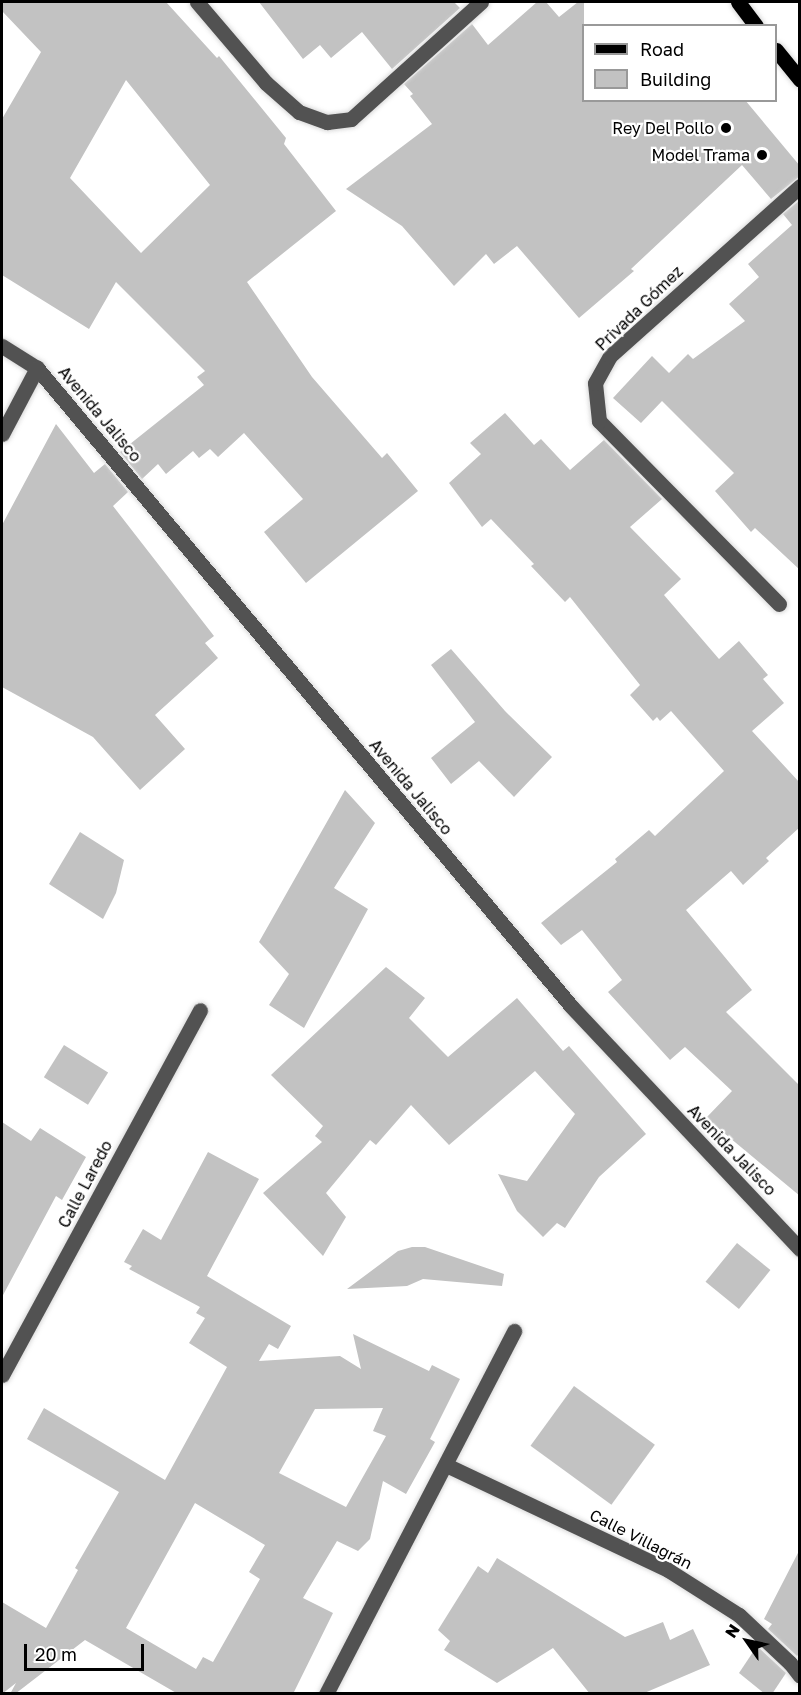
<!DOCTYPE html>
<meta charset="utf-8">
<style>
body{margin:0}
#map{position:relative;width:801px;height:1695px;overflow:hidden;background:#fff;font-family:"Golos Text",sans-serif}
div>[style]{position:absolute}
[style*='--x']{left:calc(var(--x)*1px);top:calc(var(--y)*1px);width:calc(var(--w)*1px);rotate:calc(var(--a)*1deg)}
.building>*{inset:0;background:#c2c2c2;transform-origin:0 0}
.roads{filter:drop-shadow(0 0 2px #dbdbdb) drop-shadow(0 0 2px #dbdbdb)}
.minor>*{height:15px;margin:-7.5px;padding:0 7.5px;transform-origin:7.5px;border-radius:7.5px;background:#525252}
.major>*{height:15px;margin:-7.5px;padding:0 7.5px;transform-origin:7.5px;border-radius:7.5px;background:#000}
.dots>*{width:16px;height:16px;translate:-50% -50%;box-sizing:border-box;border:3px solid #fff;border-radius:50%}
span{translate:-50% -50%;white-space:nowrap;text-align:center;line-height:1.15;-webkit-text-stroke:4.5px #fff;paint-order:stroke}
.poi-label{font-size:16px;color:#000}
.right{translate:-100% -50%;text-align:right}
.street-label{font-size:16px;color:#000}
.frame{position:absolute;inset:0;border:3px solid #000;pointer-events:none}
.legend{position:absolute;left:582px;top:24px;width:195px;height:78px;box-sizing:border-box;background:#fff;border:2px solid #999;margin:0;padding:8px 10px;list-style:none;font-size:18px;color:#000}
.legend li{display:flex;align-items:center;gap:12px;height:30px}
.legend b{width:30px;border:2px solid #999}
.north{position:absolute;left:717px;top:1611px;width:60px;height:60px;-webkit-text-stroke:4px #fff;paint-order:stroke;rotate:304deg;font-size:16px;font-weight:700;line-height:24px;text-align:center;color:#000}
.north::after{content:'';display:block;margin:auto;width:21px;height:27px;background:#000;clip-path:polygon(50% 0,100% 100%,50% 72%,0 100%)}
.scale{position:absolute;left:24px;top:1644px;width:120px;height:27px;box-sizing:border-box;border:3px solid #000;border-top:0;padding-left:8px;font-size:18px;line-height:21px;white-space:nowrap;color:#000;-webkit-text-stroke:4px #fff;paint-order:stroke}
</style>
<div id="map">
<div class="building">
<i style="clip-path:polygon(evenodd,2px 2px,166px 2px,217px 58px,219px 56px,286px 138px,284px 144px,336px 211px,247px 282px,312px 377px,382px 458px,387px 453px,418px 491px,306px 583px,264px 532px,303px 499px,244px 433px,218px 457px,210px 449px,199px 458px,193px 451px,166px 474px,158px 464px,142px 479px,120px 452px,204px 385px,197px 377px,205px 371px,116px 282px,89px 329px,2px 275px,2px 119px,41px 52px,2px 11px,2px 2px,126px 80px,210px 185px,141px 253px,70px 178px,126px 80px)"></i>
<i style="clip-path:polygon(259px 2px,454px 2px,460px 8px,392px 69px,362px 32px,331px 58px,320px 45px,303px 59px)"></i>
<i style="clip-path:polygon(537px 2px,546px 2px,559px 17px,578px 2px,584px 2px,584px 100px,745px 100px,800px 166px,800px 176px,771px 199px,742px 165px,631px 269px,634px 271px,579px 318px,517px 246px,494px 264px,486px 254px,454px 286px,402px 226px,346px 189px,432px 124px,410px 96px,413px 94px,404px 84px,472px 24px,488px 45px)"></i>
<i style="clip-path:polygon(800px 200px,800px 570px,755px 528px,751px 532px,715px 491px,734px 473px,662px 401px,641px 423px,613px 398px,652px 356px,669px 373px,688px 354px,693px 359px,745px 321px,729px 304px,759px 277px,748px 264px,792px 225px,783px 214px)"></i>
<i style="clip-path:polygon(505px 413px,534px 445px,541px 439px,570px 470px,604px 440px,662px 499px,630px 527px,681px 579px,664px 595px,719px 659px,739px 641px,768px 675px,763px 679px,784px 703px,752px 731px,800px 783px,800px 827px,766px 858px,769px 861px,743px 885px,731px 871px,686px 910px,752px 990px,726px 1012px,800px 1086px,800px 1196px,706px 1118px,732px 1091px,685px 1047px,670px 1060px,608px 992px,622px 980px,582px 930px,561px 945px,541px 923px,617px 862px,615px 859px,649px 830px,655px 836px,724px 771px,671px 711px,660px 721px,657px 717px,653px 721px,630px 695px,640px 685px,570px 597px,565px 602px,531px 566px,534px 564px,491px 519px,482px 527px,449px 483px,481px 454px,470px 443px)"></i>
<i style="clip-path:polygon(56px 424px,94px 473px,105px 464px,128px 492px,113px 506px,214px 636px,205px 643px,218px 658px,155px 715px,185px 749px,140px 790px,93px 737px,2px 687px,2px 525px)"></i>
<i style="clip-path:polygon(451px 649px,505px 711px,552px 757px,514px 797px,479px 761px,451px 784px,431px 758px,475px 722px,431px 665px)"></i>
<i style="clip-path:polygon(345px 790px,375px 823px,334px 888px,368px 909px,304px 1028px,269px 1005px,289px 974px,259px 942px)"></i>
<i style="clip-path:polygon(80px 832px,124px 860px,116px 893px,103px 919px,49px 884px)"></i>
<i style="clip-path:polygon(386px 967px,425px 998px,409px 1018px,448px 1057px,517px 998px,563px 1051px,569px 1046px,646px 1134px,599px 1177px,565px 1228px,557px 1223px,543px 1237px,517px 1211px,498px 1174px,527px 1181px,575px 1114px,535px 1071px,449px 1145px,411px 1105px,376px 1145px,370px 1140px,326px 1193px,346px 1217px,323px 1256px,263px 1193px,322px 1142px,315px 1136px,323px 1126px,271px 1075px)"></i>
<i style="left:64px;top:1045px;width:52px;height:38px;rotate:32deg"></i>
<i style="clip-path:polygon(2px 1122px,31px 1141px,40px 1128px,86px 1157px,62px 1200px,56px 1196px,2px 1297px)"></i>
<i style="clip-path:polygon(evenodd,208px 1152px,259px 1179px,207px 1276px,291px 1326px,278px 1349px,269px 1344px,259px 1361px,340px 1356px,361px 1369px,353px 1334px,429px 1371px,432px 1365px,460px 1379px,430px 1439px,435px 1442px,406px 1494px,383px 1481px,370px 1539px,358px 1551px,337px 1541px,303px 1598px,333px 1613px,293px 1694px,178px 1694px,85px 1640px,15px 1694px,10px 1694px,16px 1683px,2px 1694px,2px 1602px,46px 1628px,78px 1570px,75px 1568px,119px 1492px,27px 1439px,44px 1408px,165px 1480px,227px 1367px,189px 1343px,205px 1318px,196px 1313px,200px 1307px,129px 1269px,132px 1266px,124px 1262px,143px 1229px,161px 1240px,208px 1152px,383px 1408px,373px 1431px,386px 1436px,346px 1507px,279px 1473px,315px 1409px,383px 1408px,208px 1152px,195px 1503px,265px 1545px,249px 1572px,260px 1579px,213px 1662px,203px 1657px,196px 1669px,126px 1628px,195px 1503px)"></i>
<i style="left:737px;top:1243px;width:43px;height:50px;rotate:39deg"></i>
<i style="clip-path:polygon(412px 1247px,425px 1247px,504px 1274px,502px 1286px,423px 1279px,407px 1286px,347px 1289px,398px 1251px)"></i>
<i style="left:574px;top:1386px;width:100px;height:74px;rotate:36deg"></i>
<i style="clip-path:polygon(800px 1549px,800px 1653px,797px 1656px,768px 1629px,772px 1624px,764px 1619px)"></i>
<i style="clip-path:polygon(497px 1558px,625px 1637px,663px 1622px,670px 1640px,693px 1629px,710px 1665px,642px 1694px,590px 1694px,553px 1648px,497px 1683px,444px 1650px,450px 1641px,438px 1630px,478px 1566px,488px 1573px)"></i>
<i style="clip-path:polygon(757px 1646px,786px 1673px,772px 1694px,765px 1694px,739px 1673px)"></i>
</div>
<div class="roads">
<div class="minor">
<i style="--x:197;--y:2;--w:106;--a:49.6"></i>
<i style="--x:266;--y:83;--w:44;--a:41.3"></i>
<i style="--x:299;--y:112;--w:30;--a:20"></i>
<i style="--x:327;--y:122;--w:24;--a:-7"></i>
<i style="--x:351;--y:119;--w:175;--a:-42"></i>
<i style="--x:2;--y:346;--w:41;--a:32.2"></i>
<i style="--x:37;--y:368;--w:832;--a:50.07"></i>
<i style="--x:571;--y:1006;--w:334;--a:46.7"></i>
<i style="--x:2;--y:434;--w:75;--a:-62.1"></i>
<i style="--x:779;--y:604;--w:257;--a:-134.5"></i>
<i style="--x:599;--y:421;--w:38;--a:-96"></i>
<i style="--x:595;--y:383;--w:31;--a:-61"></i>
<i style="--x:610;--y:356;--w:255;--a:-41.8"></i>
<i style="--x:2;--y:1375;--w:415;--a:-61.5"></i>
<i style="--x:446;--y:1465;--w:246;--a:25.3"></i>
<i style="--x:668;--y:1570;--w:84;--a:32.4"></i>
<i style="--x:739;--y:1615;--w:70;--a:43.3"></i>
<i style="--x:790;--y:1663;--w:16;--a:52"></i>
<i style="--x:326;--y:1694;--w:409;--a:-62.6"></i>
</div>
<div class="major">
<i style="--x:738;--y:2;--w:30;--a:53"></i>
<i style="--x:776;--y:50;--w:38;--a:51"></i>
</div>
</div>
<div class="dots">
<i style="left:726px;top:128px;background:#000"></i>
<i style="left:762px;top:155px;background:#000"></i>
</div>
<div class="poi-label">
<span class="right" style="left:714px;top:128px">Rey Del Pollo</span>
<span class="right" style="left:750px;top:155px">Model Trama</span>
</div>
<div class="street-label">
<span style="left:639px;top:308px;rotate:-44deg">Privada Gómez</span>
<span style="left:100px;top:414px;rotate:50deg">Avenida Jalisco</span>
<span style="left:411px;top:787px;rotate:50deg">Avenida Jalisco</span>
<span style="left:732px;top:1150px;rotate:46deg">Avenida Jalisco</span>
<span style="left:85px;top:1184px;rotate:-62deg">Calle Laredo</span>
<span style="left:641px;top:1539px;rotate:27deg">Calle Villagrán</span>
</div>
<div class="frame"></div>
<ul class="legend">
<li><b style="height:8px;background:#000"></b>Road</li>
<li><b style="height:16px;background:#c2c2c2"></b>Building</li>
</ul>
<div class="north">N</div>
<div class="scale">20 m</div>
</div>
